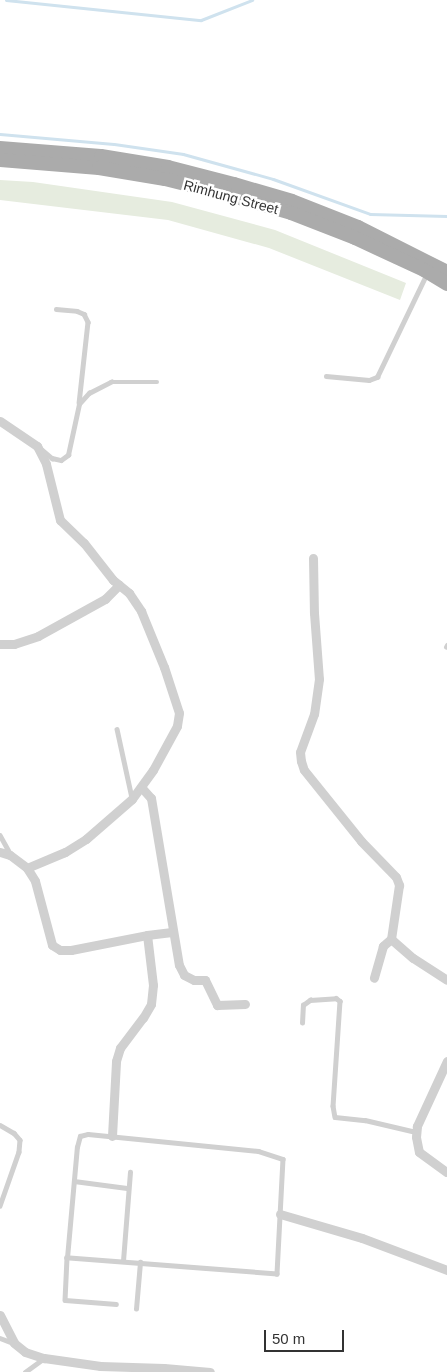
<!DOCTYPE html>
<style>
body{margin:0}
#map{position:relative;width:447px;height:1372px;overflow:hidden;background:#fff;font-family:Helvetica,sans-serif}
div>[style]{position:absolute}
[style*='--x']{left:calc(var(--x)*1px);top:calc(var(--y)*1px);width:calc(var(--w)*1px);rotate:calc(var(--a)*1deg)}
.green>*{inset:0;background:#e6ecdf}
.stream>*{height:3px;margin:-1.5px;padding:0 1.5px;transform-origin:1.5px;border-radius:1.5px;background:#cfe2ee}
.service>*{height:4.5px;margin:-2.25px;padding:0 2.25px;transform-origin:2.25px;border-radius:2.25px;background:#d0d0d0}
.minor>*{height:9px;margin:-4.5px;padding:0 4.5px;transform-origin:4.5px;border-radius:4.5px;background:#d0d0d0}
.primary>*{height:14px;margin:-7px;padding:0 7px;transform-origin:7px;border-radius:7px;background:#ababab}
span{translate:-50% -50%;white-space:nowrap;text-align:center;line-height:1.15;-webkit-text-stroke:5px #fff;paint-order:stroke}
.street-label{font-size:14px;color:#333}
.scale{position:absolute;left:264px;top:1330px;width:80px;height:22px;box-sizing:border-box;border:2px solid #333;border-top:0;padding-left:6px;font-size:15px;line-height:18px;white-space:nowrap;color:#333;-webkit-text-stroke:4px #fff;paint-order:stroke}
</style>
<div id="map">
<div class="green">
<i style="clip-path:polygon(0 180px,33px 182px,172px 202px,275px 230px,406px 283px,400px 300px,269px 248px,168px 220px,0 200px)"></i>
</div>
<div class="stream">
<i style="--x:6;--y:0;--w:196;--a:5.9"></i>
<i style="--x:201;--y:20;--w:55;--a:-21.4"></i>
<i style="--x:0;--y:134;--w:114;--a:5"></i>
<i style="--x:114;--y:144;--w:70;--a:8.2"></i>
<i style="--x:183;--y:154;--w:93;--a:15.5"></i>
<i style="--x:273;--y:179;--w:103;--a:19.8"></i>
<i style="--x:370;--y:214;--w:77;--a:1.5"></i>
</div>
<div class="service">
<i style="--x:56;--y:309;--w:21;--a:5"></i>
<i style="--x:77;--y:311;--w:8;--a:23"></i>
<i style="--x:84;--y:314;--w:9;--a:63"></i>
<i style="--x:88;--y:322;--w:81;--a:96.3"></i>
<i style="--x:326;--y:376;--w:43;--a:5.3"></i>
<i style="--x:369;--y:380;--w:9;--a:-21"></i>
<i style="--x:377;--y:377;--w:115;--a:-64.3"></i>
<i style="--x:40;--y:448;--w:16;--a:40"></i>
<i style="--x:52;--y:458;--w:9;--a:13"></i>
<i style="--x:61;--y:460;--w:9;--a:-36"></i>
<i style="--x:68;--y:455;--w:52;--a:-77.8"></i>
<i style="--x:79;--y:404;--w:15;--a:-48"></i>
<i style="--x:89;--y:393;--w:25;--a:-27"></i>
<i style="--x:111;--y:382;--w:46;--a:0"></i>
<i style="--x:446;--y:647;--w:2;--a:-63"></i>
<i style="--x:117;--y:729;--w:71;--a:77.7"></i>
<i style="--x:0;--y:835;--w:21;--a:61"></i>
<i style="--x:302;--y:1023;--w:18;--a:-87"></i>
<i style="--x:303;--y:1005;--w:9;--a:-36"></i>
<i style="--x:310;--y:1000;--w:26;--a:-4"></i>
<i style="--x:336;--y:998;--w:5;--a:37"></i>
<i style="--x:340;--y:1001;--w:105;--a:93.8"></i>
<i style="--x:333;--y:1106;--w:11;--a:80"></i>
<i style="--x:335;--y:1117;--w:30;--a:6"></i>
<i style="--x:365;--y:1120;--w:52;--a:13.2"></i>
<i style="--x:0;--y:1125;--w:16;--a:30"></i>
<i style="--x:14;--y:1133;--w:9;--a:49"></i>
<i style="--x:20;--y:1140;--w:12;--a:95"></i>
<i style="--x:19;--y:1152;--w:57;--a:109.4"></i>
<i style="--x:88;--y:1134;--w:171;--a:5.7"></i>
<i style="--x:258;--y:1151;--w:26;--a:18"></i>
<i style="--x:283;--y:1159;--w:115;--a:93"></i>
<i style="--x:277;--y:1274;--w:211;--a:-175.6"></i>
<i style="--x:67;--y:1258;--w:111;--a:-84.9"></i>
<i style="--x:77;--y:1147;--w:11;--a:-75"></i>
<i style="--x:80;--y:1136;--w:8;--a:-14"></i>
<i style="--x:74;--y:1181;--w:53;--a:7.5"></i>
<i style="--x:67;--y:1258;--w:42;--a:92.7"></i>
<i style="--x:65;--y:1300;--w:51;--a:4.5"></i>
<i style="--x:123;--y:1261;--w:89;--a:-85.5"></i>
<i style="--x:136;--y:1309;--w:47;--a:-85.1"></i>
<i style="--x:0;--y:1338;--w:14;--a:21"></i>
<i style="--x:25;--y:1372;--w:22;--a:-36"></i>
</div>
<div class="minor">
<i style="--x:0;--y:421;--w:45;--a:34"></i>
<i style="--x:37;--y:446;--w:20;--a:63"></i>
<i style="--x:46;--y:464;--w:58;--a:76"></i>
<i style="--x:60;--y:520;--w:33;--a:44"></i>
<i style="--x:84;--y:543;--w:47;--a:51.9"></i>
<i style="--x:113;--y:580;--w:21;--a:39"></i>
<i style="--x:129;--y:593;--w:22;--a:56"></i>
<i style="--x:141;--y:611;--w:61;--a:67.7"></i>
<i style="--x:164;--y:667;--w:48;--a:71.9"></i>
<i style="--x:179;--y:713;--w:13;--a:99"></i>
<i style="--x:177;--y:726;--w:50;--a:118.6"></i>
<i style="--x:153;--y:770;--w:36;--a:126"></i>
<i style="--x:132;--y:799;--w:61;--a:139"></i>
<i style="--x:86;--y:839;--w:25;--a:148"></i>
<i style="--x:65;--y:852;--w:41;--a:157.2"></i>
<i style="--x:313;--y:558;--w:55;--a:89"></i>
<i style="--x:314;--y:613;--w:66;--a:85.7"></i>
<i style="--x:319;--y:679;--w:35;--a:98"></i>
<i style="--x:314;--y:714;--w:40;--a:110.2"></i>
<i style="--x:300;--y:752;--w:9;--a:84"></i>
<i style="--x:301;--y:761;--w:9;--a:72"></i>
<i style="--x:304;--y:770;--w:91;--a:51.2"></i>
<i style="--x:361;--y:841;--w:50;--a:45.8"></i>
<i style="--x:396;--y:877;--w:9;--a:69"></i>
<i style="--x:399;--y:885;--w:55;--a:98.4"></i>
<i style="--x:391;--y:939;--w:11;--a:139"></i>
<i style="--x:383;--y:946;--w:33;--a:106"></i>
<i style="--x:0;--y:644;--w:14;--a:0"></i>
<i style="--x:14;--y:644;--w:25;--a:-18"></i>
<i style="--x:38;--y:636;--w:77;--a:-28.9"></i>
<i style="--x:105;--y:599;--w:20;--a:-45"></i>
<i style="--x:141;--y:787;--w:15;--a:48"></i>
<i style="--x:151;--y:798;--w:169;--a:80.5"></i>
<i style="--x:179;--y:965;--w:11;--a:63"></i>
<i style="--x:184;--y:975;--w:11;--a:27"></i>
<i style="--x:194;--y:980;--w:11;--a:0"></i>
<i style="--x:205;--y:980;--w:28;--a:64"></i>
<i style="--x:217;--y:1005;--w:28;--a:-2"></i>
<i style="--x:0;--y:852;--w:10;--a:17"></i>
<i style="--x:10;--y:855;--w:21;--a:37"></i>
<i style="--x:27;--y:868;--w:15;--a:58"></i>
<i style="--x:35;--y:881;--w:66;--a:75.1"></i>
<i style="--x:52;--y:945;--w:9;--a:32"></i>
<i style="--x:60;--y:950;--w:11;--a:0"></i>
<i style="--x:71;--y:950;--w:77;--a:-11.2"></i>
<i style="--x:147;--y:935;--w:25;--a:-7"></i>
<i style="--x:391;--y:939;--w:29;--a:41"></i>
<i style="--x:413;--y:958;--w:40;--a:32.9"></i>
<i style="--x:447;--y:1061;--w:72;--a:114.8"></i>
<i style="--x:417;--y:1126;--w:11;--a:95"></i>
<i style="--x:416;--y:1137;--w:15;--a:79"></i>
<i style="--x:419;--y:1152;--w:34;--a:36"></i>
<i style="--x:112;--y:1136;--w:75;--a:-86.9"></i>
<i style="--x:116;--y:1061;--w:14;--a:-73"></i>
<i style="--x:120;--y:1048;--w:38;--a:-53"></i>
<i style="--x:143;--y:1018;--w:16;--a:-60"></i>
<i style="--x:151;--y:1004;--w:19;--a:-84"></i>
<i style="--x:153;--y:985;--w:50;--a:-96.8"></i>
<i style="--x:280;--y:1214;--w:85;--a:16.3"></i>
<i style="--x:362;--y:1238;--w:91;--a:20.6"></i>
<i style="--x:0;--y:1315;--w:31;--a:63"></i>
<i style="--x:14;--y:1343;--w:14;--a:39"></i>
<i style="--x:25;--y:1352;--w:20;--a:18"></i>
<i style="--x:44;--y:1358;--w:57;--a:8.1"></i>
<i style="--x:100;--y:1366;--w:64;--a:1.8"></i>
<i style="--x:164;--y:1368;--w:46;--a:5"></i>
</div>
<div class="primary">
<i style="--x:0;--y:148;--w:101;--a:4.5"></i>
<i style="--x:101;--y:156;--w:68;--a:9.3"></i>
<i style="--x:168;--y:167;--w:68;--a:14.4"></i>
<i style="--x:234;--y:184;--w:60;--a:16.3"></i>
<i style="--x:292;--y:201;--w:71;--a:21.5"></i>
<i style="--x:358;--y:227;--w:100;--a:26.8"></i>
<i style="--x:0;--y:160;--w:99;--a:4.6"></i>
<i style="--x:99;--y:168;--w:67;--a:9.5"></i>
<i style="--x:165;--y:179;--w:70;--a:14"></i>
<i style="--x:233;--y:196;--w:60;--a:16.3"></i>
<i style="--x:291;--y:213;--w:69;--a:21.3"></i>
<i style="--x:355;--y:238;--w:76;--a:24.9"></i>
<i style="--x:424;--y:270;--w:27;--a:31"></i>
</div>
<div class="street-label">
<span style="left:231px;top:197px;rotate:15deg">Rimhung Street</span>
</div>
<div class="scale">50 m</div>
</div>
